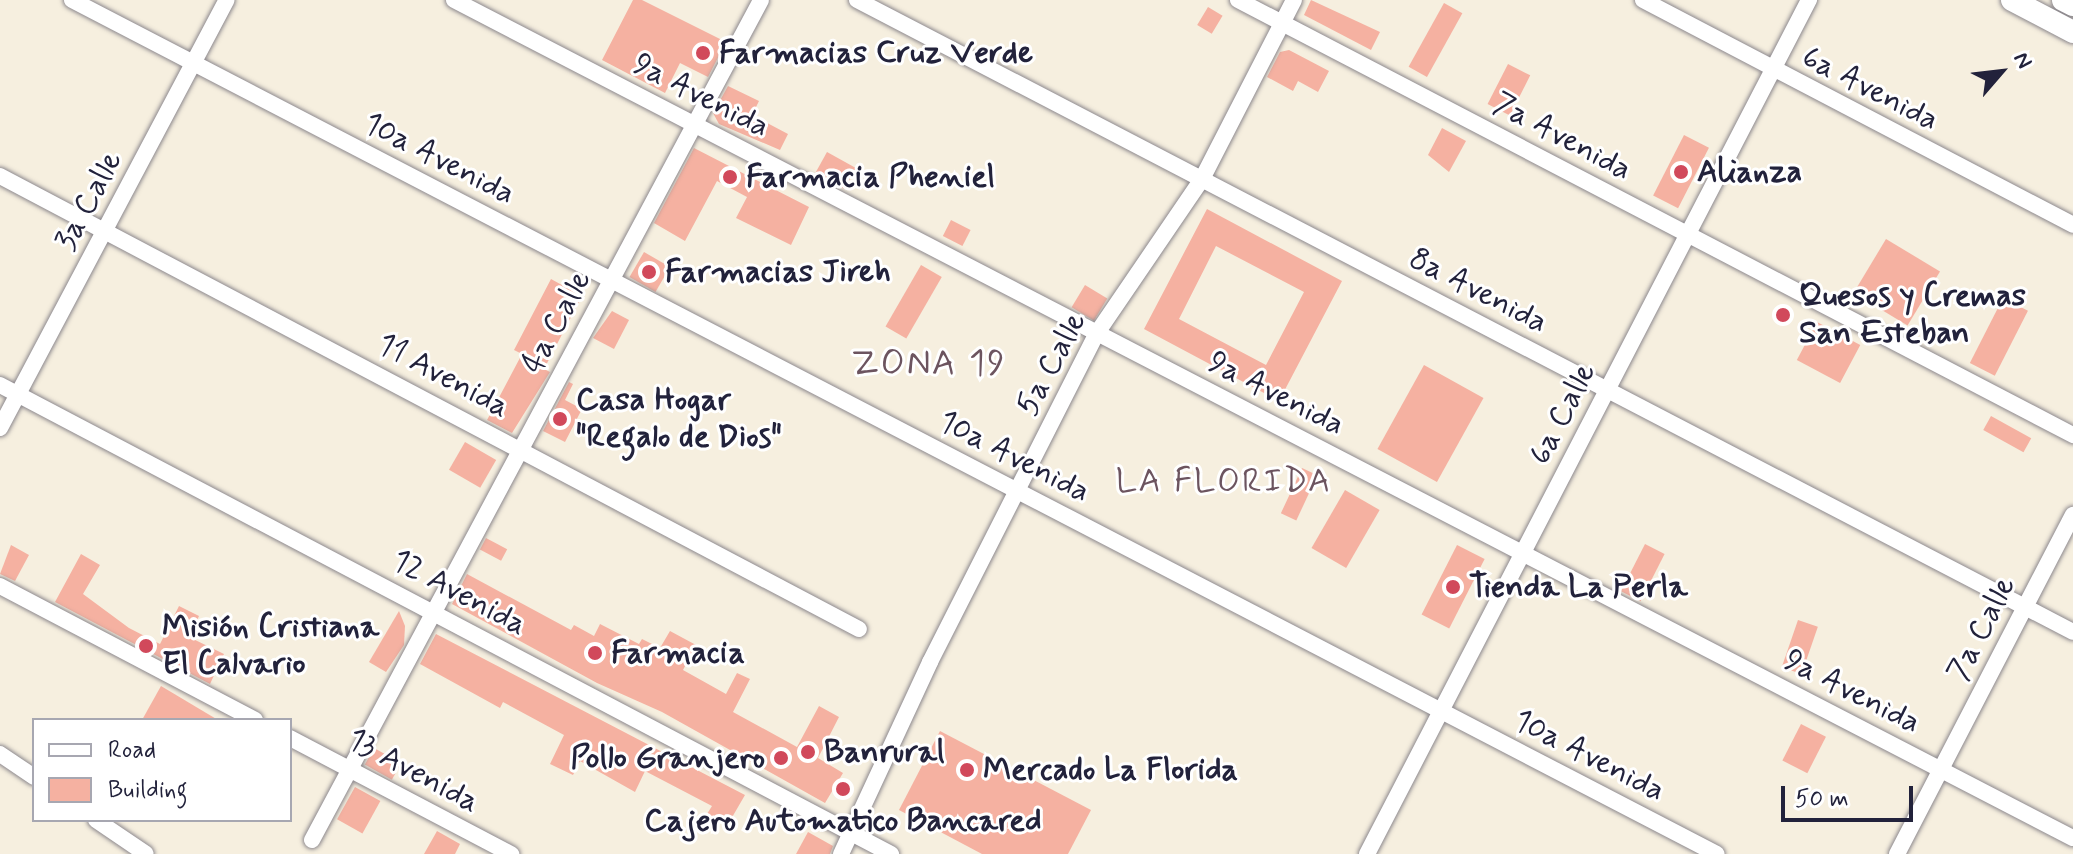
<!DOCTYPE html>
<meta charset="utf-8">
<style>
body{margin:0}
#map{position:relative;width:2073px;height:854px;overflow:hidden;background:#f6efdf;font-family:Mynerve,sans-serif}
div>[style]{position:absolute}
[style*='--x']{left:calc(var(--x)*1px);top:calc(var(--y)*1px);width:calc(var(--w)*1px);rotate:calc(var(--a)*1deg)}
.building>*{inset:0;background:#f5b1a1;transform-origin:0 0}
.roads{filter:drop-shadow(0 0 2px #8c888d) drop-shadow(0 0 2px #8c888d)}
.street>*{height:16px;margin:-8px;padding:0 8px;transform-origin:8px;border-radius:8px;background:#fff}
.secondary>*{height:22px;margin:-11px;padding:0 11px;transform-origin:11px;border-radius:11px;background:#fff}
.dots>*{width:22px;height:22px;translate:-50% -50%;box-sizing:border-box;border:4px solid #fff;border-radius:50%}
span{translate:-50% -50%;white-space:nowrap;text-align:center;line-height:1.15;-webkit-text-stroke:6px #fff;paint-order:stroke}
.poi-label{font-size:32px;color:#22223b;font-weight:700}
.left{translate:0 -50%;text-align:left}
.right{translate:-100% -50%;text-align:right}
.street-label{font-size:32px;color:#22223b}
.neighbourhood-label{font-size:34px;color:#6c545f;letter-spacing:2px}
.quarter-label{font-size:36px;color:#6c545f;letter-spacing:2px}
.legend{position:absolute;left:32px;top:718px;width:260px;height:104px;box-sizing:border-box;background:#fff;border:2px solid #a7a7b1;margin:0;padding:10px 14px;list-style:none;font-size:24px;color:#22223b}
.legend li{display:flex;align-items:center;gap:16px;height:40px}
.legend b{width:40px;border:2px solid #a7a7b1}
.north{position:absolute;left:1961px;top:32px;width:80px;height:80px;-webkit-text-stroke:6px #fff;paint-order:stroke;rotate:62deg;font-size:22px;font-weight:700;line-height:32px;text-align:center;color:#22223b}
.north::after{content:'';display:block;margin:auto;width:28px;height:36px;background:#22223b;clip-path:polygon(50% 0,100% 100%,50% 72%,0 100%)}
.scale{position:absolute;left:1781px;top:786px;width:132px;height:36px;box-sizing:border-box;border:4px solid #22223b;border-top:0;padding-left:10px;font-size:24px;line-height:28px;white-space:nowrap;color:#22223b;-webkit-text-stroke:6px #fff;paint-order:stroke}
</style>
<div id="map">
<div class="building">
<i style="clip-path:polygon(633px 0,642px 0,726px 42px,708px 77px,680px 63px,665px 93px,602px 60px)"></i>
<i style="clip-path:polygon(1311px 0,1380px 32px,1371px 50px,1304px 15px)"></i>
<i style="left:1444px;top:3px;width:21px;height:73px;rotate:29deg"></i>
<i style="left:1208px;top:7px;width:17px;height:21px;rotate:31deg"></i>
<i style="clip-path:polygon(1289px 50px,1329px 71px,1318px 92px,1298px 81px,1293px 91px,1267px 77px,1280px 52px)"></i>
<i style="left:1508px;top:64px;width:25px;height:45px;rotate:27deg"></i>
<i style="clip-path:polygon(728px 86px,759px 101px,752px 115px,788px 134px,780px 150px,719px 124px,713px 113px)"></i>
<i style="clip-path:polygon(1442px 128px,1466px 141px,1449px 172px,1428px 155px)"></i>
<i style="left:1684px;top:135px;width:28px;height:68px;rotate:27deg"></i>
<i style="clip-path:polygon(694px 148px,809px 207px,791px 245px,736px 218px,747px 197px,717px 181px,685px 241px,654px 223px)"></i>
<i style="left:827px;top:152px;width:33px;height:24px;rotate:29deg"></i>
<i style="clip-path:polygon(evenodd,1207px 209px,1342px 281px,1279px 401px,1144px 329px,1207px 209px,1216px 246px,1304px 292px,1266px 365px,1179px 319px,1216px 246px)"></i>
<i style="left:951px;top:220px;width:22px;height:18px;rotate:27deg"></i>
<i style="left:1886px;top:239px;width:63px;height:63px;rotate:31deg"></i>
<i style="left:644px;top:252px;width:30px;height:29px;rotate:30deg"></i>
<i style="left:921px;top:265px;width:24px;height:71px;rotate:30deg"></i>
<i style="clip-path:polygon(551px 279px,582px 296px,544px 369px,550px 372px,512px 433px,487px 420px,522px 354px,514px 350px)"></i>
<i style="left:1085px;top:285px;width:26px;height:26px;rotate:31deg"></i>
<i style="left:2003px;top:298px;width:28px;height:73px;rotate:27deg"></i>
<i style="clip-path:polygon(612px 311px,629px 320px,614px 349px,593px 338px)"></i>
<i style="left:1817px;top:322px;width:49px;height:43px;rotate:28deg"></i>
<i style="left:1424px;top:365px;width:68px;height:96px;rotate:29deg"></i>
<i style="clip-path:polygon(569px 382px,573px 384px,565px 400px,582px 409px,565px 442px,543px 431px)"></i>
<i style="left:1991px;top:416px;width:46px;height:16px;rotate:29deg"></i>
<i style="left:465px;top:442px;width:36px;height:32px;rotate:30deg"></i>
<i style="left:1302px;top:468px;width:17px;height:50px;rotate:25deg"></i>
<i style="left:1345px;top:490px;width:40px;height:67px;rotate:30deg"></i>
<i style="left:486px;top:538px;width:24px;height:13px;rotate:28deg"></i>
<i style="left:1645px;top:544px;width:22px;height:53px;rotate:27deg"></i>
<i style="clip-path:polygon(11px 545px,29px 555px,15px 581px,0 574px)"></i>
<i style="left:1457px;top:545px;width:31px;height:78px;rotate:27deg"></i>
<i style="clip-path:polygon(81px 554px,100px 565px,83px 594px,129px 628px,160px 644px,179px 606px,199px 616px,189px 637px,224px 654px,210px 684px,55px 602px)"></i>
<i style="clip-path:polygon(467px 574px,571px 630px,574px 625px,594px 636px,600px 624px,639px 644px,642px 639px,660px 648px,670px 631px,696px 645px,683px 670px,726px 694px,737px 673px,750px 679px,733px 712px,797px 747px,819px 706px,839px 717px,818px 758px,843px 773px,825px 803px,662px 712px,597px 683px,452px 604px)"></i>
<i style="clip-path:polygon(399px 611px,405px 626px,404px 645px,386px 672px,369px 662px)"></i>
<i style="left:1798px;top:620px;width:21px;height:50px;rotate:19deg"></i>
<i style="clip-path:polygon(436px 634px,745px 795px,727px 826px,707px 814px,712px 806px,645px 771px,635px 792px,580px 761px,573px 775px,550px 764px,564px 735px,503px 702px,500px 708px,420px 664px)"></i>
<i style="clip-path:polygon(161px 686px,218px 720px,142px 720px)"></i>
<i style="left:1801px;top:724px;width:28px;height:41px;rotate:27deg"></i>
<i style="clip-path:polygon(940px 731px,1091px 810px,1068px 854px,982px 854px,899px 810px)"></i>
<i style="left:374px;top:748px;width:31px;height:19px;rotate:29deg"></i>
<i style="left:355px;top:787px;width:29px;height:37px;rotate:29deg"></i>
<i style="clip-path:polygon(437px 831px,460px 844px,455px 854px,424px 854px)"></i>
<i style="clip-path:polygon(808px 832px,833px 846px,830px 854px,796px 854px)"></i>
</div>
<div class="roads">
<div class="street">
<i style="--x:72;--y:0;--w:1853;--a:27.44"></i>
<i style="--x:454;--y:0;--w:1823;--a:27.37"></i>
<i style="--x:857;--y:0;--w:1370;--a:27.46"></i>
<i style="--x:1238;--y:0;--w:942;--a:27.52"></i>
<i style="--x:1643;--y:0;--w:485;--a:27.6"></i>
<i style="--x:0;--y:176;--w:971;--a:27.81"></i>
<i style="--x:0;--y:385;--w:1007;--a:27.76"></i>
<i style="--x:0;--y:428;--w:484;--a:-62.1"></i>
<i style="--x:0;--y:586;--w:288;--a:27.7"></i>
<i style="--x:290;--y:738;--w:250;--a:27.7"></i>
<i style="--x:0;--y:754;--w:41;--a:34.1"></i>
<i style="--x:96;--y:820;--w:60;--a:34.2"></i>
<i style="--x:312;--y:840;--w:952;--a:-61.87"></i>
<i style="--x:841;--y:854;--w:212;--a:-65.1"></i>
<i style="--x:930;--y:662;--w:369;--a:-63.1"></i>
<i style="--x:1097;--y:333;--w:186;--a:-55.7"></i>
<i style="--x:1202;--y:179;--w:201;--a:-62.8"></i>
<i style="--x:1367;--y:854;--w:962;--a:-62.64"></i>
<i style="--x:1897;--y:854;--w:382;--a:-62.6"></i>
</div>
<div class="secondary">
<i style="--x:2012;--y:0;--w:69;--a:27.7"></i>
<i style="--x:2063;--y:0;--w:11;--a:27"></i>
</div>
</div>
<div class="dots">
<i style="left:703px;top:53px;background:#d1495b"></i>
<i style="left:1681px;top:172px;background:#d1495b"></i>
<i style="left:730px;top:177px;background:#d1495b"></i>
<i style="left:649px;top:272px;background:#d1495b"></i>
<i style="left:1783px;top:315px;background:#d1495b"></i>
<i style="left:560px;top:419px;background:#d1495b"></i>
<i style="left:1453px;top:587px;background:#d1495b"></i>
<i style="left:146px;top:646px;background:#d1495b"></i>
<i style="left:595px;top:653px;background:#d1495b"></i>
<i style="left:808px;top:752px;background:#d1495b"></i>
<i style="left:781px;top:758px;background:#d1495b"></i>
<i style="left:967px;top:770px;background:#d1495b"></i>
<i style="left:843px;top:789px;background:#d1495b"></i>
</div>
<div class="poi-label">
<span class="left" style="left:719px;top:53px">Farmacias Cruz Verde</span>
<span class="left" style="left:1697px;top:172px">Alianza</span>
<span class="left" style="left:746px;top:177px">Farmacia Pheniel</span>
<span class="left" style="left:665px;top:272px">Farmacias Jireh</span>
<span class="left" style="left:1799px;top:315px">Quesos y Cremas<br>San Esteban</span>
<span class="left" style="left:576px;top:419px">Casa Hogar<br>"Regalo de Dios"</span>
<span class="left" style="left:1469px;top:587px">Tienda La Perla</span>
<span class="left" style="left:162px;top:646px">Misión Cristiana<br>El Calvario</span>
<span class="left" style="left:611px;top:653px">Farmacia</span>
<span class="left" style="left:824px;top:752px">Banrural</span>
<span class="right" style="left:765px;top:758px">Pollo Granjero</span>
<span class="left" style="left:983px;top:770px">Mercado La Florida</span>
<span style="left:843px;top:821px">Cajero Automatico Bancared</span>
</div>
<div class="street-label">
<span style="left:1870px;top:89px;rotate:27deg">6a Avenida</span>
<span style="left:701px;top:96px;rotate:27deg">9a Avenida</span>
<span style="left:1562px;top:137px;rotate:28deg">7a Avenida</span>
<span style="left:439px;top:159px;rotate:27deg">10a Avenida</span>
<span style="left:89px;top:201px;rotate:-62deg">3a Calle</span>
<span style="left:1478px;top:291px;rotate:27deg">8a Avenida</span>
<span style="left:557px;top:322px;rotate:-62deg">4a Calle</span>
<span style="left:1052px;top:364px;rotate:-62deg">5a Calle</span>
<span style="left:443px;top:376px;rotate:28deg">11 Avenida</span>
<span style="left:1276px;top:394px;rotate:27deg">9a Avenida</span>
<span style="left:1563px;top:414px;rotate:-63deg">6a Calle</span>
<span style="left:1014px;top:457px;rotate:27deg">10a Avenida</span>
<span style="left:459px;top:593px;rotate:28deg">12 Avenida</span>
<span style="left:1982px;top:629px;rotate:-63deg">7a Calle</span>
<span style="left:1852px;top:692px;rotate:27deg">9a Avenida</span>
<span style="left:1589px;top:756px;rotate:27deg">10a Avenida</span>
<span style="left:413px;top:771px;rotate:28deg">13 Avenida</span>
</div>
<div class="neighbourhood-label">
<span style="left:1224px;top:482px">LA FLORIDA</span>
</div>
<div class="quarter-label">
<span style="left:929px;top:365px">ZONA 19</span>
</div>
<ul class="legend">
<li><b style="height:10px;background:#fff"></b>Road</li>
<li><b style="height:22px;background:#f5b1a1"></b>Building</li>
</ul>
<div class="north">N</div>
<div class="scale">50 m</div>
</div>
